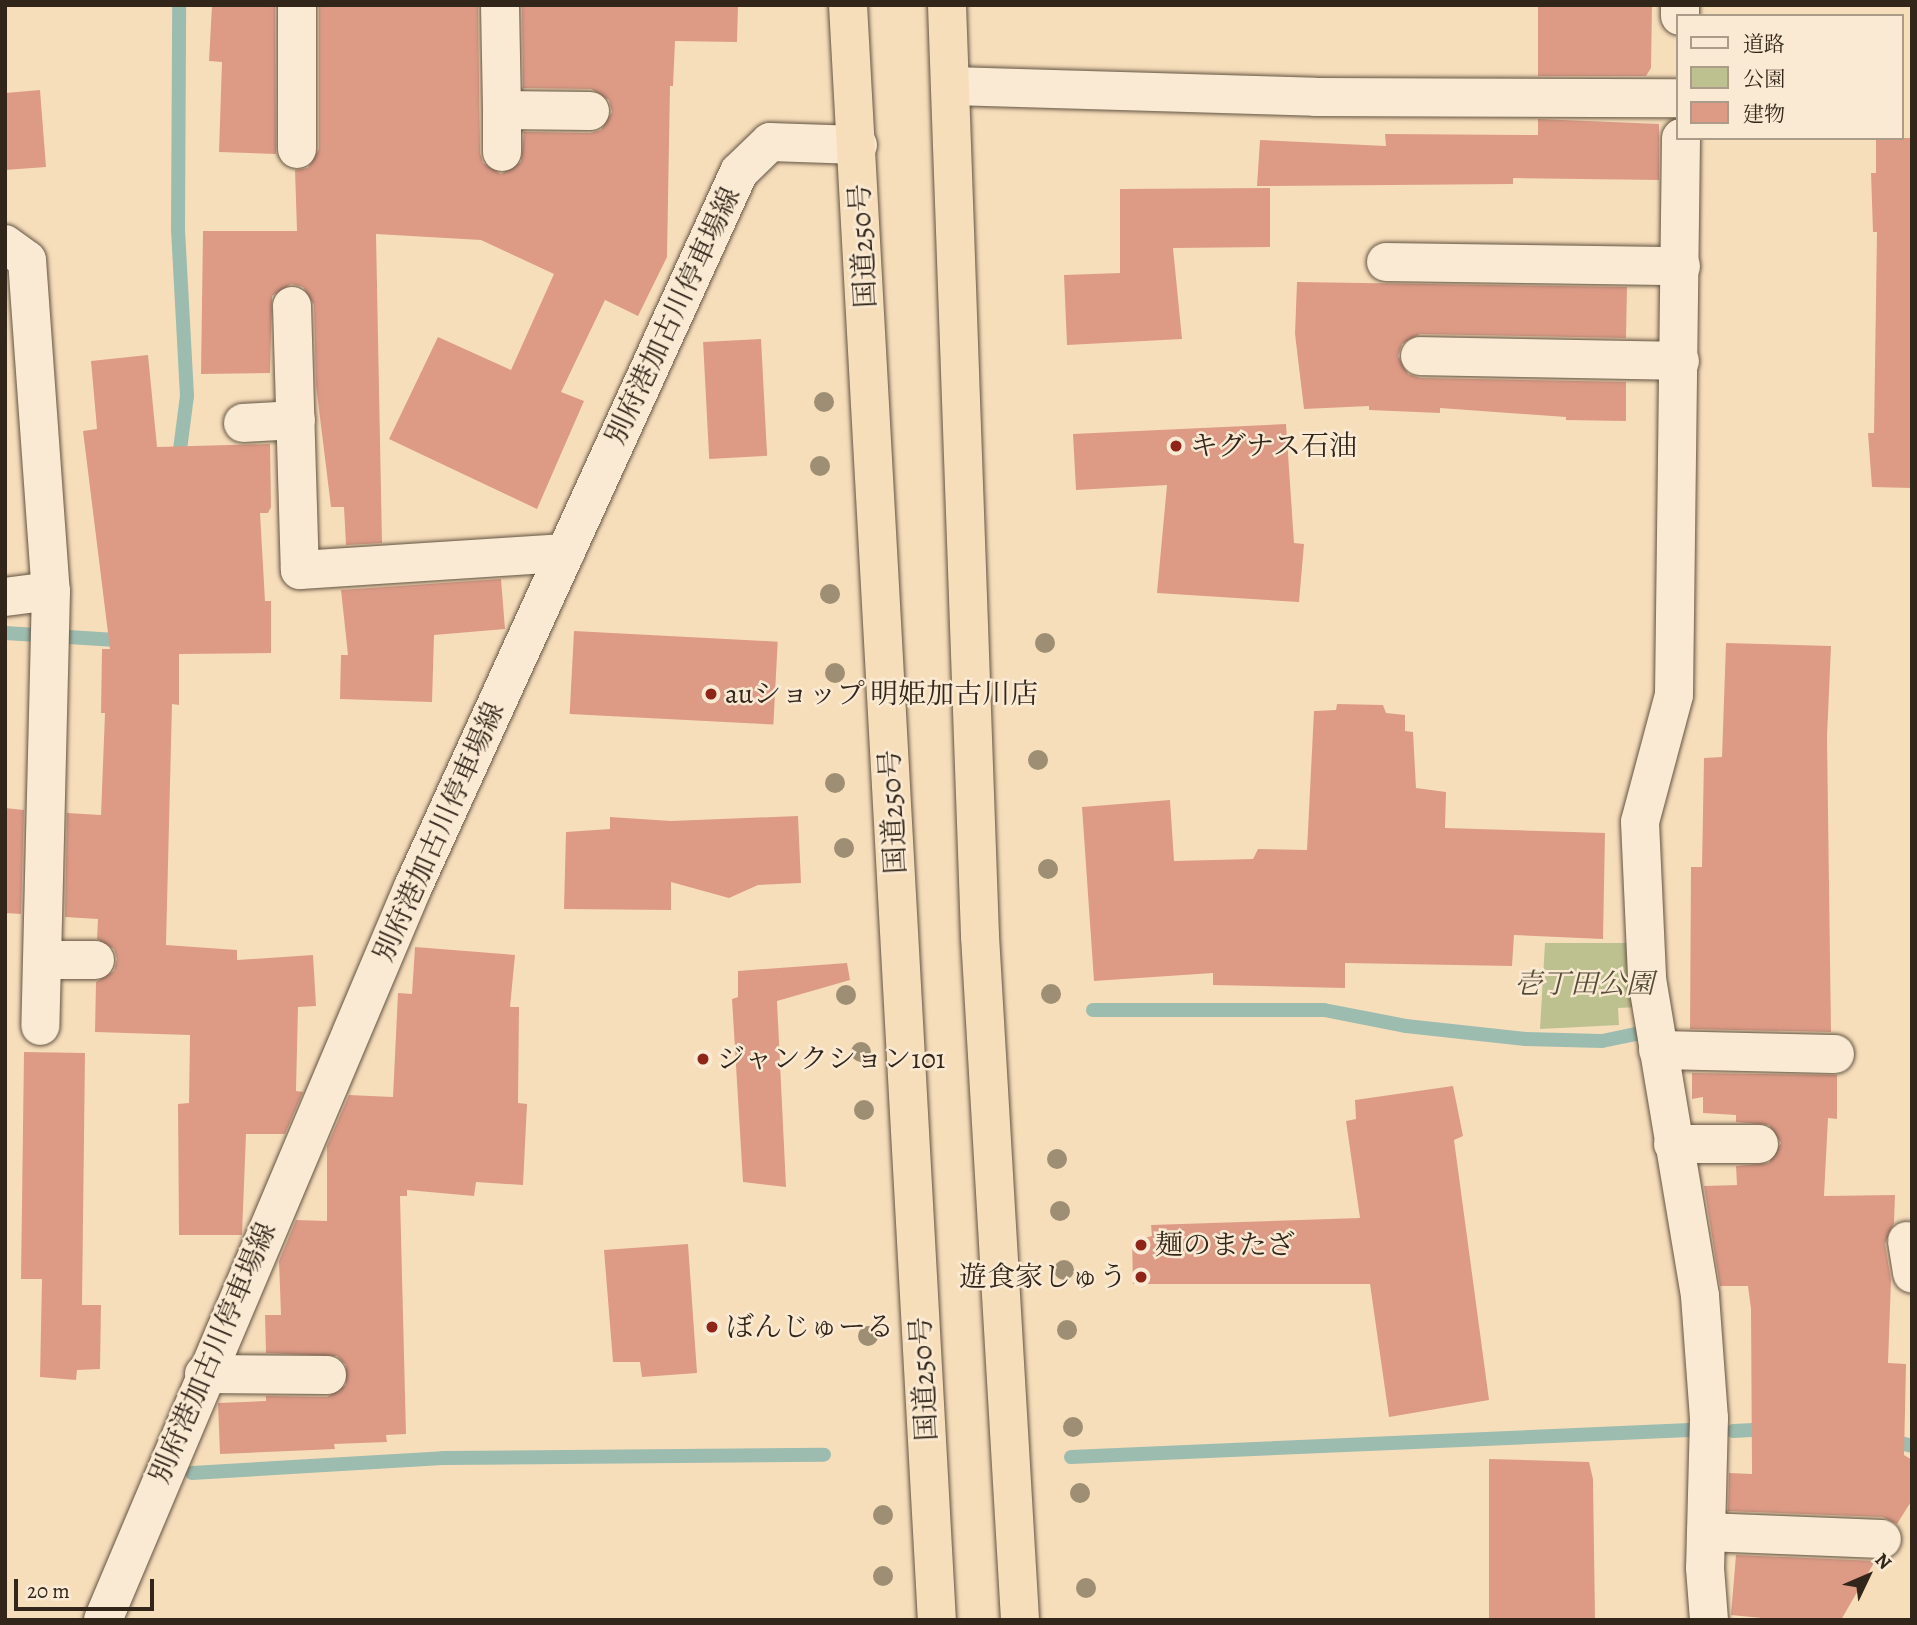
<!DOCTYPE html>
<meta charset="utf-8">
<style>
body{margin:0}
#map{position:relative;width:1917px;height:1625px;overflow:hidden;background:#f7debb;font-family:Alegreya,"Noto Serif JP",serif}
div>[style]{position:absolute}
[style*='--x']{left:calc(var(--x)*1px);top:calc(var(--y)*1px);width:calc(var(--w)*1px);rotate:calc(var(--a)*1deg)}
.green>*{inset:0;background:#bdc190}
.stream>*{height:14px;margin:-7px;padding:0 7px;transform-origin:7px;border-radius:7px;background:#9dbcb0}
.building>*{inset:0;background:#dd9b86;transform-origin:0 0}
.roads{filter:drop-shadow(0 0 2px #635442) drop-shadow(0 0 2px #635442)}
.minor>*{height:38px;margin:-19px;padding:0 19px;transform-origin:19px;border-radius:19px;background:#faead3}
.secondary>*{height:38px;margin:-19px;padding:0 19px;transform-origin:19px;border-radius:19px;background:#faead3}
.trunk>*{height:38px;margin:-19px;padding:0 19px;transform-origin:19px;border-radius:19px;background:#f7debb}
.trees>*{width:20px;height:20px;margin:-10px;border-radius:50%;background:#9e8e73}
.dots>*{width:19px;height:19px;translate:-50% -50%;box-sizing:border-box;border:4px solid #faead3;border-radius:50%}
span{translate:-50% -50%;white-space:nowrap;text-align:center;line-height:1.15;-webkit-text-stroke:5px #faead3;paint-order:stroke}
.street-label{font-size:28px;color:#32261a}
.poi-label{font-size:28px;color:#32261a}
.left{translate:0 -50%;text-align:left}
.right{translate:-100% -50%;text-align:right}
.park-label{font-size:28px;color:#554d38;font-style:italic}
.frame{position:absolute;inset:0;border:7px solid #32261a;pointer-events:none}
.legend{position:absolute;left:1676px;top:14px;width:228px;height:126px;box-sizing:border-box;background:#faead3;border:2px solid #aa9c89;margin:0;padding:9px 12px;list-style:none;font-size:21px;color:#32261a}
.legend li{display:flex;align-items:center;gap:14px;height:35px}
.legend b{width:35px;border:2px solid #aa9c89}
.north{position:absolute;left:1833px;top:1541px;width:70px;height:70px;-webkit-text-stroke:5px #faead3;paint-order:stroke;rotate:46deg;font-size:19px;font-weight:700;line-height:28px;text-align:center;color:#32261a}
.north::after{content:'';display:block;margin:auto;width:24px;height:32px;background:#32261a;clip-path:polygon(50% 0,100% 100%,50% 72%,0 100%)}
.scale{position:absolute;left:14px;top:1579px;width:140px;height:32px;box-sizing:border-box;border:4px solid #32261a;border-top:0;padding-left:9px;font-size:21px;line-height:24px;white-space:nowrap;color:#32261a;-webkit-text-stroke:5px #faead3;paint-order:stroke}
</style>
<div id="map">
<div class="green">
<i style="clip-path:polygon(1545px 943px,1639px 943px,1639px 1007px,1618px 1008px,1619px 1025px,1540px 1029px)"></i>
</div>
<div class="stream">
<i style="--x:178;--y:465;--w:70;--a:-82.6"></i>
<i style="--x:187;--y:396;--w:167;--a:-93.1"></i>
<i style="--x:178;--y:229;--w:224;--a:-89.7"></i>
<i style="--x:5;--y:633;--w:111;--a:3.6"></i>
<i style="--x:116;--y:640;--w:10;--a:-24"></i>
<i style="--x:1093;--y:1010;--w:231;--a:0"></i>
<i style="--x:1324;--y:1010;--w:84;--a:11"></i>
<i style="--x:1406;--y:1026;--w:120;--a:6.2"></i>
<i style="--x:1525;--y:1039;--w:77;--a:1.5"></i>
<i style="--x:1602;--y:1041;--w:45;--a:-11.6"></i>
<i style="--x:1733;--y:1431;--w:36;--a:-3"></i>
<i style="--x:1886;--y:1439;--w:27;--a:15"></i>
<i style="--x:1071;--y:1457;--w:619;--a:-2.5"></i>
<i style="--x:192;--y:1473;--w:251;--a:-3.4"></i>
<i style="--x:443;--y:1458;--w:381;--a:-0.5"></i>
</div>
<div class="building">
<i style="clip-path:polygon(212px 5px,275px 5px,276px 154px,219px 152px,222px 62px,209px 61px)"></i>
<i style="clip-path:polygon(319px 5px,478px 5px,480px 153px,483px 163px,501px 174px,521px 162px,524px 132px,590px 133px,601px 130px,612px 112px,609px 100px,591px 89px,523px 88px,522px 5px,738px 5px,737px 42px,675px 41px,673px 86px,670px 86px,667px 257px,638px 316px,605px 300px,561px 392px,584px 401px,537px 509px,389px 439px,438px 337px,511px 370px,554px 274px,481px 240px,376px 234px,382px 543px,346px 545px,344px 507px,331px 507px,316px 385px,314px 305px,303px 287px,291px 284px,272px 296px,270px 373px,201px 374px,203px 231px,297px 231px,295px 170px,308px 168px,319px 149px)"></i>
<i style="clip-path:polygon(1538px 5px,1652px 5px,1651px 68px,1646px 76px,1538px 76px)"></i>
<i style="clip-path:polygon(40px 90px,46px 167px,5px 170px,5px 93px)"></i>
<i style="clip-path:polygon(1538px 119px,1659px 124px,1659px 180px,1513px 178px,1513px 184px,1257px 186px,1260px 140px,1386px 146px,1385px 134px,1538px 135px)"></i>
<i style="clip-path:polygon(1876px 138px,1912px 138px,1912px 488px,1872px 487px,1868px 433px,1874px 433px,1877px 232px,1873px 232px,1871px 173px,1876px 173px)"></i>
<i style="clip-path:polygon(1270px 188px,1270px 247px,1173px 248px,1182px 339px,1067px 345px,1064px 275px,1120px 273px,1120px 189px)"></i>
<i style="clip-path:polygon(1297px 282px,1627px 287px,1626px 338px,1420px 334px,1402px 344px,1398px 356px,1408px 374px,1420px 378px,1626px 382px,1626px 421px,1566px 420px,1566px 417px,1440px 408px,1440px 413px,1369px 410px,1369px 406px,1304px 409px,1295px 334px)"></i>
<i style="left:761px;top:339px;width:117px;height:58px;rotate:87deg"></i>
<i style="clip-path:polygon(148px 355px,157px 447px,270px 444px,271px 507px,268px 513px,260px 513px,265px 601px,271px 601px,271px 653px,179px 654px,179px 705px,172px 704px,166px 945px,237px 950px,237px 960px,313px 955px,316px 1006px,298px 1007px,296px 1091px,303px 1092px,285px 1134px,246px 1134px,242px 1235px,179px 1235px,178px 1104px,189px 1103px,190px 1035px,95px 1032px,96px 982px,114px 971px,117px 959px,114px 949px,97px 939px,98px 919px,65px 917px,67px 813px,101px 815px,105px 713px,101px 713px,102px 649px,110px 649px,83px 431px,97px 429px,91px 361px)"></i>
<i style="clip-path:polygon(1286px 424px,1294px 543px,1304px 544px,1299px 602px,1157px 593px,1167px 485px,1076px 490px,1073px 434px)"></i>
<i style="clip-path:polygon(501px 579px,505px 629px,434px 635px,432px 702px,340px 699px,341px 655px,348px 655px,341px 590px)"></i>
<i style="left:574px;top:631px;width:204px;height:83px;rotate:3deg"></i>
<i style="clip-path:polygon(1726px 643px,1831px 646px,1827px 737px,1831px 1032px,1690px 1029px,1691px 867px,1702px 867px,1704px 758px,1722px 757px)"></i>
<i style="clip-path:polygon(1337px 704px,1383px 705px,1386px 713px,1405px 715px,1405px 731px,1413px 732px,1416px 788px,1446px 792px,1445px 828px,1605px 833px,1603px 939px,1514px 935px,1512px 966px,1345px 963px,1345px 988px,1213px 985px,1213px 973px,1094px 981px,1082px 807px,1170px 800px,1174px 861px,1253px 859px,1258px 849px,1307px 850px,1314px 711px,1336px 710px)"></i>
<i style="clip-path:polygon(5px 808px,24px 810px,21px 914px,5px 913px)"></i>
<i style="clip-path:polygon(798px 816px,801px 883px,758px 885px,729px 898px,671px 882px,671px 910px,564px 909px,566px 832px,610px 829px,610px 817px,671px 821px)"></i>
<i style="clip-path:polygon(415px 947px,515px 955px,510px 1007px,519px 1007px,518px 1103px,527px 1104px,523px 1185px,476px 1182px,474px 1196px,407px 1190px,407px 1196px,400px 1196px,406px 1434px,386px 1435px,387px 1442px,334px 1444px,335px 1449px,220px 1454px,218px 1403px,266px 1401px,266px 1396px,327px 1397px,346px 1385px,346px 1365px,337px 1356px,266px 1353px,265px 1315px,281px 1315px,279px 1261px,296px 1220px,327px 1221px,327px 1146px,349px 1095px,393px 1097px,398px 993px,412px 994px)"></i>
<i style="clip-path:polygon(847px 963px,850px 980px,777px 1001px,786px 1187px,743px 1182px,732px 999px,738px 997px,738px 971px)"></i>
<i style="clip-path:polygon(24px 1052px,85px 1053px,82px 1305px,101px 1305px,100px 1369px,77px 1370px,76px 1380px,40px 1377px,42px 1279px,21px 1279px)"></i>
<i style="clip-path:polygon(1692px 1073px,1837px 1075px,1837px 1119px,1828px 1118px,1824px 1196px,1895px 1195px,1894px 1223px,1885px 1244px,1891px 1280px,1888px 1363px,1906px 1364px,1904px 1455px,1912px 1460px,1912px 1500px,1897px 1524px,1883px 1517px,1728px 1511px,1729px 1473px,1752px 1474px,1751px 1309px,1748px 1286px,1720px 1286px,1704px 1186px,1737px 1185px,1736px 1166px,1769px 1163px,1781px 1143px,1769px 1125px,1736px 1122px,1736px 1115px,1703px 1113px,1703px 1097px,1692px 1099px)"></i>
<i style="clip-path:polygon(1453px 1086px,1463px 1136px,1454px 1140px,1489px 1400px,1389px 1417px,1370px 1284px,1133px 1284px,1132px 1241px,1152px 1236px,1151px 1225px,1360px 1218px,1346px 1121px,1356px 1119px,1355px 1100px)"></i>
<i style="clip-path:polygon(688px 1244px,697px 1373px,642px 1377px,640px 1362px,613px 1362px,604px 1250px)"></i>
<i style="clip-path:polygon(1489px 1459px,1589px 1462px,1593px 1479px,1595px 1620px,1489px 1620px)"></i>
<i style="clip-path:polygon(1736px 1555px,1875px 1561px,1841px 1620px,1782px 1620px,1731px 1615px)"></i>
</div>
<div class="roads">
<div class="minor">
<i style="--x:500;--y:5;--w:105;--a:88.9"></i>
<i style="--x:502;--y:110;--w:88;--a:0.7"></i>
<i style="--x:1680;--y:5;--w:11;--a:90"></i>
<i style="--x:952;--y:86;--w:363;--a:1.7"></i>
<i style="--x:1315;--y:97;--w:362;--a:0.2"></i>
<i style="--x:1681;--y:138;--w:557;--a:90.72"></i>
<i style="--x:1674;--y:695;--w:131;--a:105"></i>
<i style="--x:1640;--y:822;--w:157;--a:87.4"></i>
<i style="--x:1647;--y:979;--w:321;--a:80.5"></i>
<i style="--x:1700;--y:1296;--w:122;--a:85.8"></i>
<i style="--x:1709;--y:1418;--w:150;--a:91.5"></i>
<i style="--x:1705;--y:1568;--w:52;--a:85.6"></i>
<i style="--x:297;--y:149;--w:144;--a:-90"></i>
<i style="--x:502;--y:152;--w:42;--a:-90"></i>
<i style="--x:5;--y:244;--w:27;--a:36"></i>
<i style="--x:27;--y:260;--w:332;--a:85.9"></i>
<i style="--x:51;--y:591;--w:435;--a:91.4"></i>
<i style="--x:1386;--y:262;--w:295;--a:0.8"></i>
<i style="--x:292;--y:306;--w:264;--a:88.3"></i>
<i style="--x:300;--y:570;--w:266;--a:-3.7"></i>
<i style="--x:1420;--y:356;--w:260;--a:1.1"></i>
<i style="--x:243;--y:423;--w:53;--a:-3.2"></i>
<i style="--x:5;--y:597;--w:46;--a:-7.4"></i>
<i style="--x:43;--y:960;--w:52;--a:0"></i>
<i style="--x:1658;--y:1050;--w:177;--a:1.3"></i>
<i style="--x:1673;--y:1144;--w:86;--a:0"></i>
<i style="--x:1907;--y:1241;--w:33;--a:81"></i>
<i style="--x:204;--y:1374;--w:123;--a:0.5"></i>
<i style="--x:1706;--y:1532;--w:176;--a:2.3"></i>
</div>
<div class="secondary">
<i style="--x:103;--y:1620;--w:796;--a:-67.08"></i>
<i style="--x:413;--y:887;--w:786;--a:-65.49"></i>
<i style="--x:739;--y:172;--w:43;--a:-44.1"></i>
<i style="--x:770;--y:142;--w:88;--a:2"></i>
</div>
<div class="trunk">
<i style="--x:848;--y:5;--w:1617;--a:86.85"></i>
<i style="--x:947;--y:5;--w:932;--a:87.97"></i>
<i style="--x:980;--y:936;--w:685;--a:86.65"></i>
</div>
</div>
<div class="trees">
<i style="left:824px;top:402px"></i>
<i style="left:820px;top:466px"></i>
<i style="left:830px;top:594px"></i>
<i style="left:1045px;top:643px"></i>
<i style="left:835px;top:673px"></i>
<i style="left:1038px;top:760px"></i>
<i style="left:835px;top:783px"></i>
<i style="left:844px;top:848px"></i>
<i style="left:1048px;top:869px"></i>
<i style="left:1051px;top:994px"></i>
<i style="left:846px;top:995px"></i>
<i style="left:861px;top:1052px"></i>
<i style="left:864px;top:1110px"></i>
<i style="left:1057px;top:1159px"></i>
<i style="left:1060px;top:1211px"></i>
<i style="left:1064px;top:1270px"></i>
<i style="left:1067px;top:1330px"></i>
<i style="left:868px;top:1336px"></i>
<i style="left:1073px;top:1427px"></i>
<i style="left:1080px;top:1493px"></i>
<i style="left:883px;top:1515px"></i>
<i style="left:883px;top:1576px"></i>
<i style="left:1086px;top:1588px"></i>
</div>
<div class="dots">
<i style="left:1176px;top:446px;background:#8f2418"></i>
<i style="left:711px;top:694px;background:#8f2418"></i>
<i style="left:703px;top:1059px;background:#8f2418"></i>
<i style="left:1141px;top:1245px;background:#8f2418"></i>
<i style="left:1141px;top:1277px;background:#8f2418"></i>
<i style="left:712px;top:1327px;background:#8f2418"></i>
</div>
<div class="street-label">
<span style="left:863px;top:246px;rotate:-93deg">国道250号</span>
<span style="left:673px;top:316px;rotate:-65deg">別府港加古川停車場線</span>
<span style="left:893px;top:812px;rotate:-93deg">国道250号</span>
<span style="left:439px;top:832px;rotate:-66deg">別府港加古川停車場線</span>
<span style="left:213px;top:1353px;rotate:-67deg">別府港加古川停車場線</span>
<span style="left:924px;top:1379px;rotate:-93deg">国道250号</span>
</div>
<div class="poi-label">
<span class="left" style="left:1190px;top:446px">キグナス石油</span>
<span class="left" style="left:725px;top:694px">auショップ 明姫加古川店</span>
<span class="left" style="left:717px;top:1059px">ジャンクション101</span>
<span class="left" style="left:1155px;top:1245px">麺のまたざ</span>
<span class="right" style="left:1127px;top:1277px">遊食家しゅう</span>
<span class="left" style="left:726px;top:1327px">ぼんじゅーる</span>
</div>
<div class="park-label">
<span style="left:1584px;top:984px">壱丁田公園</span>
</div>
<div class="frame"></div>
<ul class="legend">
<li><b style="height:9px;background:#faead3"></b>道路</li>
<li><b style="height:19px;background:#bdc190"></b>公園</li>
<li><b style="height:19px;background:#dd9b86"></b>建物</li>
</ul>
<div class="north">N</div>
<div class="scale">20 m</div>
</div>
